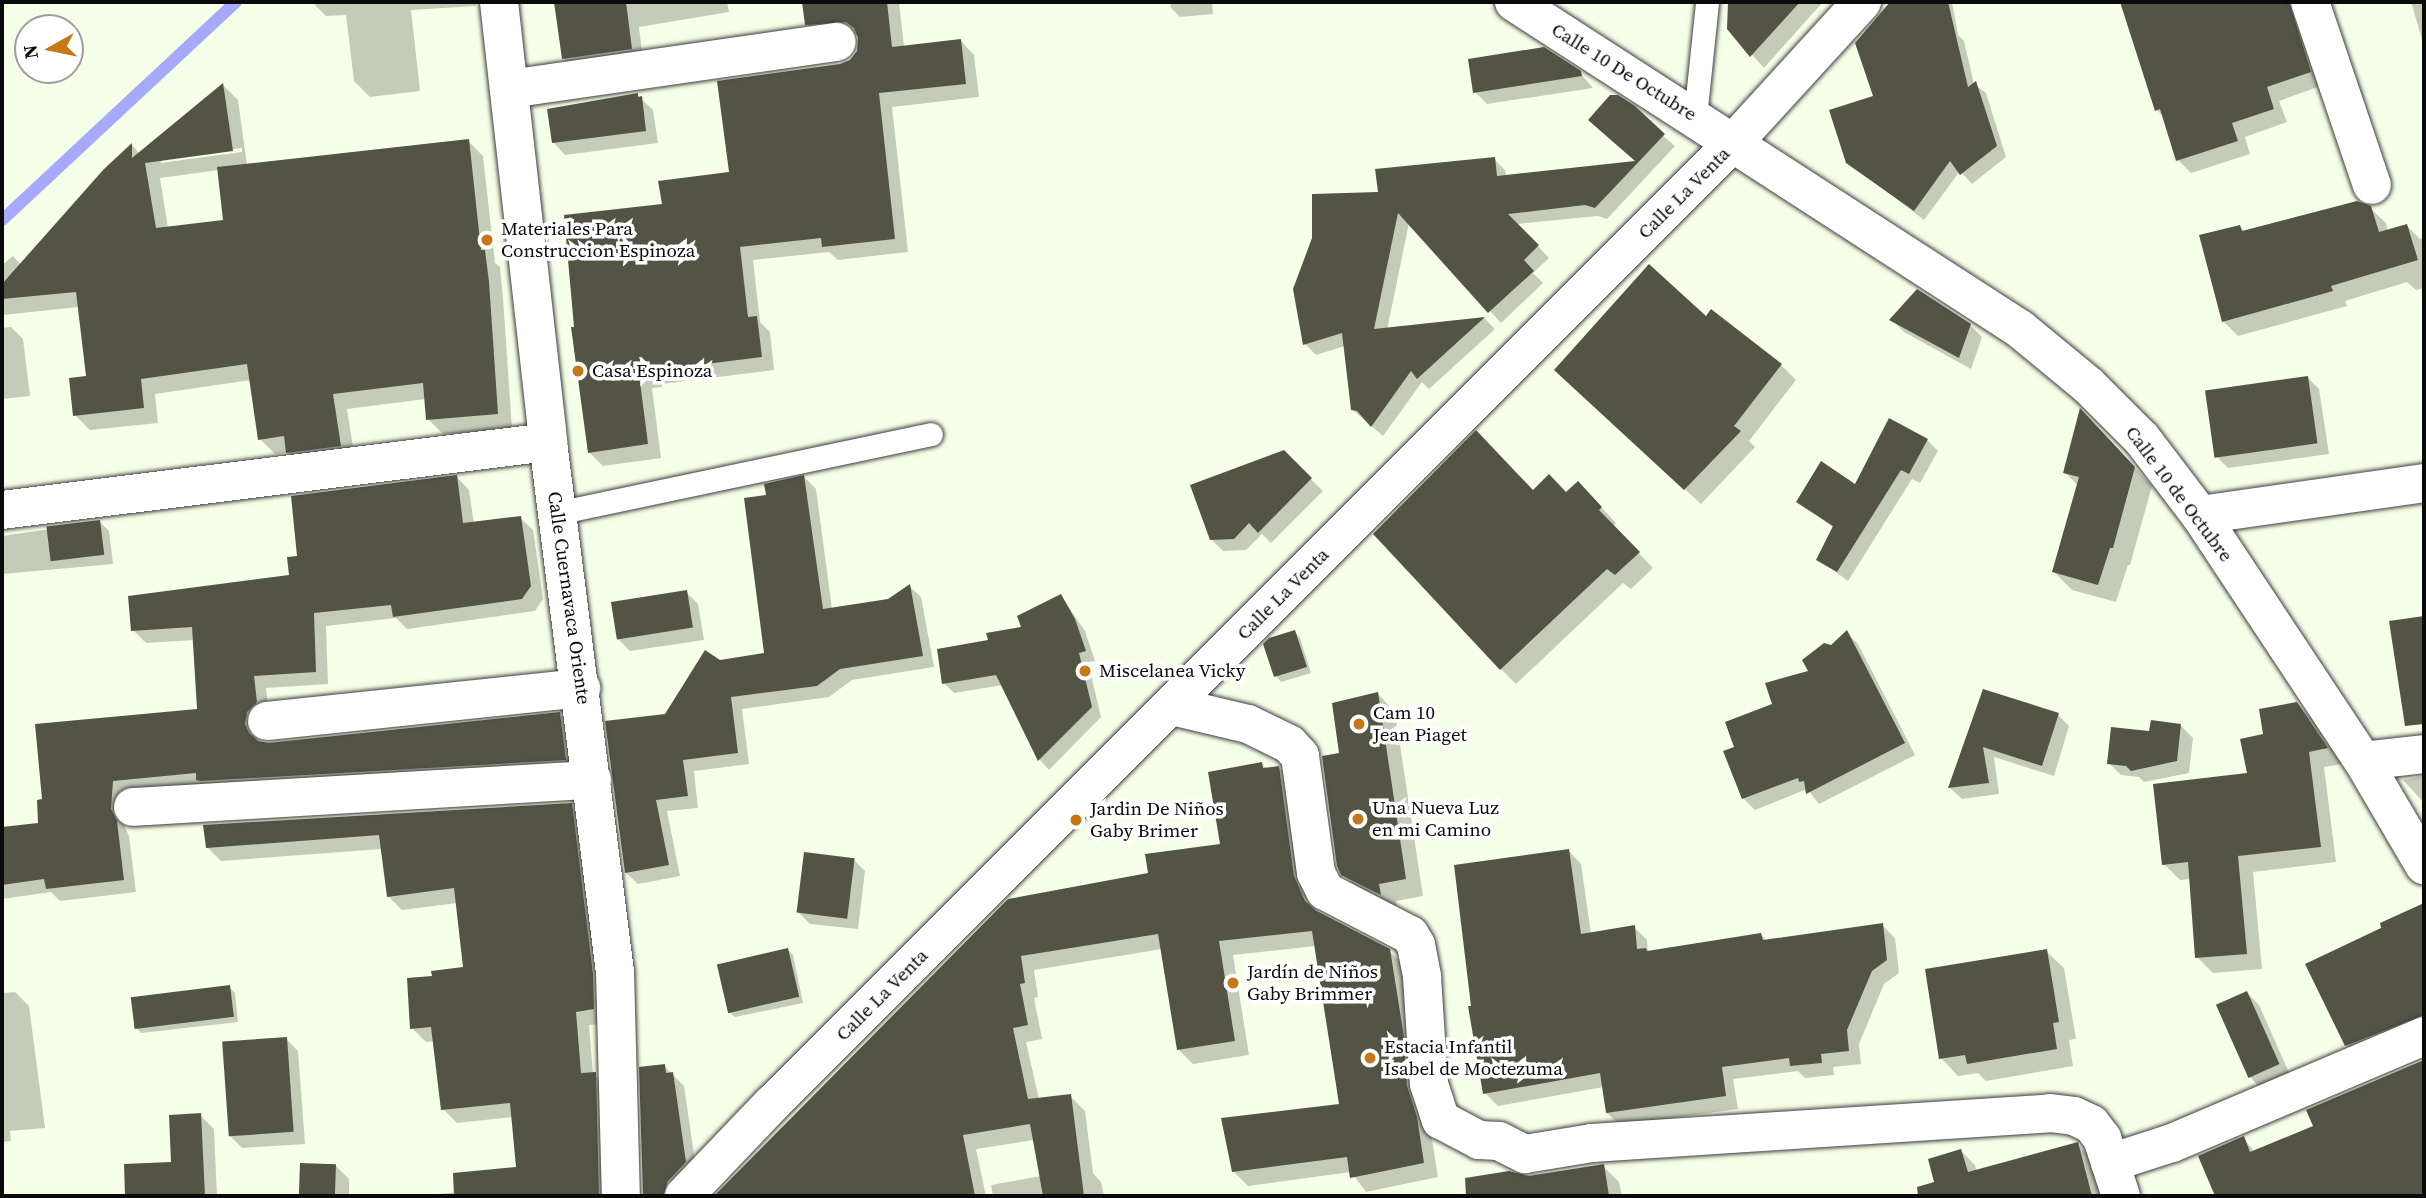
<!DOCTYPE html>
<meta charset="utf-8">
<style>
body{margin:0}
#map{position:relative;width:2426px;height:1198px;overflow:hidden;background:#f6ffe8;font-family:"Source Serif 4",serif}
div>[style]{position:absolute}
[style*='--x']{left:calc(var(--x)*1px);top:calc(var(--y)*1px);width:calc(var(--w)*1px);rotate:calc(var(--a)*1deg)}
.shadow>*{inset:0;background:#0003}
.stream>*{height:12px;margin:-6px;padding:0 6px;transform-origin:6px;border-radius:6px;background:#a6a9fc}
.building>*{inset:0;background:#545446;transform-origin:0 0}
.roads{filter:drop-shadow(0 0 2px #3d3d3d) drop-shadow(0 0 2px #3d3d3d)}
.service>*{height:23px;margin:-11.5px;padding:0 11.5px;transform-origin:11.5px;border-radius:11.5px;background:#fff}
.minor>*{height:38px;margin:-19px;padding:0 19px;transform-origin:19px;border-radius:19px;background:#fff}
.dots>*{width:19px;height:19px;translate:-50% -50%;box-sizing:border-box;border:4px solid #fff;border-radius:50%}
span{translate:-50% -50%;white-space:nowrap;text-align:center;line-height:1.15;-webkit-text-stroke:7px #fff;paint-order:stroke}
.street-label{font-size:19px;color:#0a0a0a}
.poi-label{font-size:19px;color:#0a0a0a}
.left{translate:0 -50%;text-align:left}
.frame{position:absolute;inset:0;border:4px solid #0a0a0a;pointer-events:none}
.north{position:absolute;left:14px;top:14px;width:70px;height:70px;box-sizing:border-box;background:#fff;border:2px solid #9d9d9d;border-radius:50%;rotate:261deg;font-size:19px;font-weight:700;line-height:28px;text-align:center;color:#0a0a0a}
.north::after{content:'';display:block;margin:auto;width:24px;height:32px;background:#c67716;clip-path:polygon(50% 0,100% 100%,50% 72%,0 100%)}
</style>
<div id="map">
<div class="shadow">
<i style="clip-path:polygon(312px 2px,476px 2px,476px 6px,411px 10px,420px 91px,370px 97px,354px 81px,346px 15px,326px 16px)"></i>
<i style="clip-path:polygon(556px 2px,727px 2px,729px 12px,639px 27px,643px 61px,575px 70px,564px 59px)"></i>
<i style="clip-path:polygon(804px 2px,899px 2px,904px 47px,961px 41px,974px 55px,979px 97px,892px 107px,908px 252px,838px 260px,829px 252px,753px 260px,760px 322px,770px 332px,774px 370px,662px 384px,662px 387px,652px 388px,661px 458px,603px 466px,589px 452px,576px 329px,664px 205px,731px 173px,859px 51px,858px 35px,820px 38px,806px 24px)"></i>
<i style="clip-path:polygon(1170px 2px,1212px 2px,1213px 14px,1180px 17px,1171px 8px)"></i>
<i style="clip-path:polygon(1730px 2px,1823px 2px,1764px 68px,1728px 28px)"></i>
<i style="clip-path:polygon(1891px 2px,1952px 2px,1958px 35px,1964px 41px,1974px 84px,1986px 93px,2006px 157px,1972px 184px,1960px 171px,1924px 220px,1848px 162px,1875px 97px,1857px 43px)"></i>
<i style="clip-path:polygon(2122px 2px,2305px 2px,2323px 85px,2279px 101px,2287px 122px,2245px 137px,2250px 154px,2191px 173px,2178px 160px,2164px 117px,2157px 110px)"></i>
<i style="clip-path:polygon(2411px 2px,2424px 2px,2424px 46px)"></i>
<i style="clip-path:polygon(1580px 73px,1593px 88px,1487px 104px,1475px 92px)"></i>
<i style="clip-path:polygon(evenodd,223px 85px,238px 100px,247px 165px,468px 141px,483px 156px,495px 263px,500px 267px,503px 298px,512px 429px,443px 434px,428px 419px,426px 399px,347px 409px,355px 460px,303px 467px,288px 452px,275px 454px,260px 439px,251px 380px,155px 394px,158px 423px,90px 430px,75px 415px,88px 378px,79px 307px,2px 315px,2px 265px,13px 256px,21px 265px,132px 145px,140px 154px,223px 85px,242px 148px,242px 152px,160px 163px,164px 159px,242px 148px,223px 85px,219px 170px,225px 221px,168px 228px,160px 178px,219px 170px)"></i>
<i style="clip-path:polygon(637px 95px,653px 110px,658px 143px,565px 155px,553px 142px)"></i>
<i style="clip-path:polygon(1617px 97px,1675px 146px,1607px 219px,1598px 216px,1517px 224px,1549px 258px,1533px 273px,1543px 283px,1501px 323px,1409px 223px,1387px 330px,1484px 318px,1495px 329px,1429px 389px,1422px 382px,1383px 436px,1353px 410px,1345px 346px,1316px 355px,1305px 344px,1380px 193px,1494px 159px,1505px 170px,1506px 176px,1638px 162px)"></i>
<i style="clip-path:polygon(2370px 208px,2386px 223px,2388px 231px,2407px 226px,2420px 239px,2424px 238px,2424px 288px,2416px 290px,2407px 282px,2345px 301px,2347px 306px,2238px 336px,2223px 321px,2240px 227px,2245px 232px)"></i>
<i style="clip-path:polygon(1706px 319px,1781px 365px,1796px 380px,1749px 441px,1755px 447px,1701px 504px,1571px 385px)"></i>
<i style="clip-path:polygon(1892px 320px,1970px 325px,1982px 337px,1971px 369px,1904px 332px)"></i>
<i style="clip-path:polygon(11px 327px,23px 339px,30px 396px,2px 399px,2px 328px)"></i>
<i style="clip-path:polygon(2308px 378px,2319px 389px,2329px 454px,2228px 468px,2217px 457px)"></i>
<i style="clip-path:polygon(1890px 420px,1927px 440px,1938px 451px,1920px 483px,1912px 479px,1848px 581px,1818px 559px,1834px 528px,1798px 502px,1856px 486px)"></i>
<i style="clip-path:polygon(2098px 428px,2152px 486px,2130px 565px,2128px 565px,2116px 602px,2072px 590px,2054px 572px,2078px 486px,2065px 472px)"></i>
<i style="clip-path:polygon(1283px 452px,1323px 491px,1271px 543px,1262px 534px,1246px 550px,1223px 551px,1211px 539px)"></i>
<i style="clip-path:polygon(457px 477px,469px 490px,474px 524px,520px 518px,533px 530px,543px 599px,535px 611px,407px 629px,396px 618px,326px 626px,328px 684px,266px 688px,269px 715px,257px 737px,260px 743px,559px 714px,572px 727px,578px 772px,123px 823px,129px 836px,136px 892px,60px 901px,51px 892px,2px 899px,2px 829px,40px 824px,199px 710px,195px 640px,146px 643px,133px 630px,291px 577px,299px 558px)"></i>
<i style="clip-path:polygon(804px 477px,816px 489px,832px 609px,888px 600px,909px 586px,921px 597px,934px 667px,852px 680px,829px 697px,742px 709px,749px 764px,694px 771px,698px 808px,667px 811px,680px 876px,638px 884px,626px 873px,666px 715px,720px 661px,766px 655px,767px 497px)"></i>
<i style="clip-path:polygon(1533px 492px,1593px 498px,1616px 523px,1613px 526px,1653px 568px,1631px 589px,1623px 583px,1516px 684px,1501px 669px)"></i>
<i style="clip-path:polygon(100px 522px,109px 531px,113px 564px,2px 574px,2px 536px)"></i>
<i style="clip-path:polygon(686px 592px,698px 604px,704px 640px,630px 651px,618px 639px)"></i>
<i style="clip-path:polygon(1061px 596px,1085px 631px,1095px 661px,1088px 662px,1101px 717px,1049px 770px,1040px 760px,1003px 685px,954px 693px,944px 683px,990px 642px,1023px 629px)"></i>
<i style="clip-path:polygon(1295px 632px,1300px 638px,1311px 673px,1281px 682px,1276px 676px)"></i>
<i style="clip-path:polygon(1847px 633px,1858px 644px,1915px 755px,1819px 804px,1807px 789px,1755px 810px,1743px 798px,1736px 748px,1774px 705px)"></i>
<i style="clip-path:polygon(1985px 691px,2058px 715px,2069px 726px,2054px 776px,1994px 757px,1999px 794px,1962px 799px,1950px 788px)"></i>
<i style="clip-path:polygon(1378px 694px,1395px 712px,1423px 896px,1396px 901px,1398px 911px,1361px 892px,1343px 874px,1341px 754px)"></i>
<i style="clip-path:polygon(2297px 703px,2313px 720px,2342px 764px,2324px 767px,2336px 862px,2253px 872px,2262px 969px,2213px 973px,2197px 957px,2191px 879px,2180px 880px,2164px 864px,2249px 774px)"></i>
<i style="clip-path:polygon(2180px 725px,2193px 738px,2189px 773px,2144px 782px,2139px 777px,2121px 775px,2109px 763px,2151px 733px)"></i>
<i style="clip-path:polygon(1262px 764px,1267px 769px,1278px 767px,1293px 781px,1308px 892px,1318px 914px,1389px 951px,1404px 965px,1438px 1177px,1366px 1192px,1351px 1172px,1248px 1186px,1233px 1171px,1341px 1105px,1316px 946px,1233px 955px,1249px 1055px,1193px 1064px,1178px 1049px,1162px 949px,1034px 970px,1038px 997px,1034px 998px,1042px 1039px,1026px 1042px,1039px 1099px,1070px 1096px,1085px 1111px,1093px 1173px,1101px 1182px,1104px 1196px,993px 1196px,991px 1185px,1041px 1176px,1034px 1140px,976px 1149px,986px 1196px,717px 1196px,1009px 901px,1150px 874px,1222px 846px)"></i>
<i style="clip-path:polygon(2424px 776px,2424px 803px,2403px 780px)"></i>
<i style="clip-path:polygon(571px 805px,585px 819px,607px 1023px,589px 1025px,593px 1074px,609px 1087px,608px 1196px,416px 1196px,482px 1190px,518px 1168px,513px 1117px,457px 1123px,443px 1109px,435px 1041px,426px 1042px,412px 1028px,434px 978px,465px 968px,458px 903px,402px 910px,388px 896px,382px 849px,221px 861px,207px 847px)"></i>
<i style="clip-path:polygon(1569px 851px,1581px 864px,1591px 934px,1634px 927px,1647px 940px,1648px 953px,1761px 935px,1767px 941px,1882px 925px,1895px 938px,1899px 973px,1884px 984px,1859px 1044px,1861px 1064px,1833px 1067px,1834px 1075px,1805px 1078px,1798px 1071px,1733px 1079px,1738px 1109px,1620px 1125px,1607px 1113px,1604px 1087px,1498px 1106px,1485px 1093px,1473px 1007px)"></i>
<i style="clip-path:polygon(854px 860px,865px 871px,858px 929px,810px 924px,799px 913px)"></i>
<i style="clip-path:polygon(2424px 913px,2424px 1029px,2357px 1055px,2347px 1045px)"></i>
<i style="clip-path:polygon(788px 950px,793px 955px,803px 1003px,735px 1017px,729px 1012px)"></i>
<i style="clip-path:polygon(2046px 951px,2064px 968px,2076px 1039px,2069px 1040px,2073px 1066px,1986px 1081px,1978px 1073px,1958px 1076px,1941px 1058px)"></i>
<i style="clip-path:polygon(229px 987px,235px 993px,238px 1022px,141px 1033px,136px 1027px)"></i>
<i style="clip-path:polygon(15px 992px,29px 1006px,45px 1128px,10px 1131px,11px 1141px,2px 1142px,2px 993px)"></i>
<i style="clip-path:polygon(2247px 993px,2259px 1005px,2291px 1077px,2262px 1090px,2250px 1077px)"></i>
<i style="clip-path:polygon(286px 1039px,298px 1051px,305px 1144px,242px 1148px,230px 1136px)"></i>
<i style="clip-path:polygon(2424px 1062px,2424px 1196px,2217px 1196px,2200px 1157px,2243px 1138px,2255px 1152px,2315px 1127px,2308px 1111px)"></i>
<i style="clip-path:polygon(664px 1066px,684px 1086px,696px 1168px,669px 1182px,657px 1171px)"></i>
<i style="clip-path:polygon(200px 1115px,214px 1129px,217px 1196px,127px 1196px,126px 1165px,173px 1163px)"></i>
<i style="clip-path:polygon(2077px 1144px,2091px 1158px,2101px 1196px,1940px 1196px,1930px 1160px,1961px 1151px,1975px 1165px,1977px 1172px)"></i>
<i style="clip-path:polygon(301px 1165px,335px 1165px,349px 1179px,349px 1196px,301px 1196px)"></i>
<i style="clip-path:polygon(1603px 1166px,1619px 1182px,1622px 1196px,1525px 1196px,1522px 1176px)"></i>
</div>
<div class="stream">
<i style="--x:2;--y:220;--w:320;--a:-43"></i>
</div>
<div class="building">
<i style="clip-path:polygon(554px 2px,626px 2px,632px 49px,562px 59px)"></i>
<i style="clip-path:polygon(802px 2px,887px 2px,892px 47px,961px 39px,966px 84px,879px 93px,895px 239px,822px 247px,821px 238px,740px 247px,748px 317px,757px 316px,762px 357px,649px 371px,650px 373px,639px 374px,648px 444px,588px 453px,571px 327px,574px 327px,564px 215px,662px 204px,658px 181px,729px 172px,717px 81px,840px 64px,850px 60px,857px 51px,858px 38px,854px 28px,846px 22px,805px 25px)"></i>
<i style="clip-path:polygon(1728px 2px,1800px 2px,1750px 57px,1727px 29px)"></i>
<i style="clip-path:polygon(1890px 2px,1948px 2px,1968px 87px,1976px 81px,1997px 146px,1960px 175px,1950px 161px,1914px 211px,1846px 163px,1829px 110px,1873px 96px,1855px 43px)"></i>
<i style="clip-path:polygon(2120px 2px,2289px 2px,2311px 72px,2267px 87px,2274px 109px,2232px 123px,2238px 141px,2176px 161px,2160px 109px,2155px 111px)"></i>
<i style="clip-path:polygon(1544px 47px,1581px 71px,1582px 76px,1473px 93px,1468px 59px)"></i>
<i style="clip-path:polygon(223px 83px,233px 151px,145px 163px,156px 228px,223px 220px,217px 167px,469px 139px,481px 250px,485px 250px,489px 282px,498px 414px,426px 420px,423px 383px,333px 394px,341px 446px,286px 453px,284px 436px,258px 440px,247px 364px,141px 379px,144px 408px,73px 416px,69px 378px,86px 376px,76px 292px,2px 299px,2px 284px,104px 169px,132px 143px,132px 158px)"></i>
<i style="clip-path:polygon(638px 93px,638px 97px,642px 96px,646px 131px,552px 143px,547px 109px)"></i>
<i style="clip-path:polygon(1610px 95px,1618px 95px,1635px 106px,1665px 134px,1595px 208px,1585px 205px,1508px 214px,1539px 245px,1524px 260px,1534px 271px,1488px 313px,1398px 213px,1374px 329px,1485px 317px,1417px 379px,1411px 371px,1371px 427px,1357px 411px,1351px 410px,1342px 333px,1303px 345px,1293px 289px,1312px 238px,1312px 194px,1378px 192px,1375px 169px,1495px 157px,1497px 176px,1635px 161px,1588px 120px)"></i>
<i style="clip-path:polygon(2357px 201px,2371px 206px,2379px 232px,2407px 224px,2418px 260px,2331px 286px,2333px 291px,2222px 322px,2199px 235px,2240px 225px,2242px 231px)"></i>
<i style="clip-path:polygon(1649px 264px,1706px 316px,1711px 309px,1782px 364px,1734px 426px,1741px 431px,1684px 490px,1554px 370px)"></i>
<i style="clip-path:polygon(1917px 289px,1971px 324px,1959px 358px,1889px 320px)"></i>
<i style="left:2308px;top:376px;width:68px;height:104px;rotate:82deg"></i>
<i style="clip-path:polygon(2080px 408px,2135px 467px,2113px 548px,2110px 548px,2098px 585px,2052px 572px,2079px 477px,2063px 473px)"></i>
<i style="clip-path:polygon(1889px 418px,1928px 439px,1909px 474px,1901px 470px,1837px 572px,1816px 560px,1833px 526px,1796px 502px,1821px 461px,1855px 484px)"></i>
<i style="clip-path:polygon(1476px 430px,1533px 490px,1549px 474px,1566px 492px,1578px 481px,1602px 507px,1599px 510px,1640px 552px,1615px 575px,1607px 569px,1500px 670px,1373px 534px)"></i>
<i style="clip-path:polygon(1284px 450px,1312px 478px,1258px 533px,1249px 523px,1234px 539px,1210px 540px,1190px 485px)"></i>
<i style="clip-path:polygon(457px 475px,463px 523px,521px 516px,531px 586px,522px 599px,393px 617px,391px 605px,314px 613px,316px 672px,254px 676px,257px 702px,247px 712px,245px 724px,249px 733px,258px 741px,269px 743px,560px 712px,566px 760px,200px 781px,196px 780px,196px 773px,113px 781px,111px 809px,117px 821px,124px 880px,46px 889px,44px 879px,2px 885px,2px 827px,38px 823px,37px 800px,42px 799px,35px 724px,197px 709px,192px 627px,131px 631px,128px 596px,289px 575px,287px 557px,297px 556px,291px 496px)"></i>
<i style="clip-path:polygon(804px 475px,823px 609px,888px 599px,910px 584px,923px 656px,840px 669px,817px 686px,731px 697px,738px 753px,683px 760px,688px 796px,656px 800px,669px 865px,625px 873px,605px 721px,665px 714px,705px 650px,720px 660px,764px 653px,744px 498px,766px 495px,764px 484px)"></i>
<i style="left:100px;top:520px;width:35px;height:54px;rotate:83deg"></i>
<i style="left:687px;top:590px;width:38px;height:77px;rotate:81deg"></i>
<i style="clip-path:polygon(1061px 594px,1075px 619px,1086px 651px,1079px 653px,1092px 707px,1038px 761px,996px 675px,942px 684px,937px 649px,988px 640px,986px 633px,1021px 627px,1017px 616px)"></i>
<i style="clip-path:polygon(2424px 616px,2424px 724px,2405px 726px,2389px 621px)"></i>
<i style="clip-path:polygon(1295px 630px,1307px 667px,1274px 677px,1263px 644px,1269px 638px)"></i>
<i style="clip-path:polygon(1847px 630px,1905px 743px,1806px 794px,1804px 781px,1799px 782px,1798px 778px,1742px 799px,1723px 751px,1734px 747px,1725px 722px,1772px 704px,1765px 683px,1808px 671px,1802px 660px,1824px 643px,1831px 645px)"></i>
<i style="clip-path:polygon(1983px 689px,2059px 713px,2042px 766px,1983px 747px,1989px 783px,1948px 788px)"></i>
<i style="clip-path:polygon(1378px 692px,1406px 879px,1379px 884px,1381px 895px,1341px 875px,1337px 866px,1322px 756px,1339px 753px,1332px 703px)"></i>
<i style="clip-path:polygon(2297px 702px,2328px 748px,2309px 752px,2321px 847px,2238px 856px,2247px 954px,2195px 958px,2188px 862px,2162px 865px,2153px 784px,2247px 773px,2240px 739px,2263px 734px,2259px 709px)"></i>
<i style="clip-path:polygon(2151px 720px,2181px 724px,2177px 761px,2131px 771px,2126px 766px,2107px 764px,2111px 727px,2149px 731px)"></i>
<i style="clip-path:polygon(1262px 762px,1263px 768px,1279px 766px,1294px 876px,1305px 901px,1315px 910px,1390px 949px,1404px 1037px,1407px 1086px,1417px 1117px,1424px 1163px,1350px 1178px,1347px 1157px,1232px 1172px,1221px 1118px,1339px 1104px,1312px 931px,1219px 941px,1235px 1041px,1177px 1050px,1158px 934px,1021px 956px,1025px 983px,1020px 984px,1028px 1025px,1013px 1028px,1028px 1099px,1071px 1094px,1084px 1196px,1043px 1196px,1030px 1124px,963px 1135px,975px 1196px,714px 1196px,1008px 899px,1148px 873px,1145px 854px,1220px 844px,1208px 772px)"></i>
<i style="clip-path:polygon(572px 803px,593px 974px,594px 1009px,576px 1012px,581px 1073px,596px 1072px,599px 1196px,454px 1196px,453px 1173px,516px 1167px,510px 1103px,441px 1110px,431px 1027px,410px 1029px,407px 978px,432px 976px,431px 971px,463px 967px,454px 888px,387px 897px,379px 835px,206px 848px,203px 825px)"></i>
<i style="clip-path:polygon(1569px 849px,1581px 934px,1635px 925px,1637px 949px,1646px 948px,1647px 951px,1761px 933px,1763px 940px,1883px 923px,1887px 960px,1872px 971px,1847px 1030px,1849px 1051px,1821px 1054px,1822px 1063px,1790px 1066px,1789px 1058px,1722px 1067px,1726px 1096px,1606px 1113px,1600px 1073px,1483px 1094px,1468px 1006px,1471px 1006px,1454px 865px)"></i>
<i style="left:804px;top:852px;width:51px;height:61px;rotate:7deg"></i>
<i style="clip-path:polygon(2424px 903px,2424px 1015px,2345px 1046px,2305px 964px,2381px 928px,2380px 923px)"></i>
<i style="left:788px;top:948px;width:50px;height:73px;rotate:77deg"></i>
<i style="clip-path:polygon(2047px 949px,2059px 1022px,2053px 1023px,2057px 1049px,1967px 1064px,1965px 1055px,1939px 1059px,1925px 969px)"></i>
<i style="left:230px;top:985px;width:32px;height:100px;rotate:83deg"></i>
<i style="left:2247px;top:991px;width:80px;height:34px;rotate:66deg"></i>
<i style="left:287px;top:1037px;width:95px;height:65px;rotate:86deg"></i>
<i style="clip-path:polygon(2424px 1060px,2424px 1196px,2215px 1196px,2198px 1156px,2244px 1136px,2250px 1152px,2313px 1126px,2306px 1110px)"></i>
<i style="clip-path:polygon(665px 1064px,666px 1073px,673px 1072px,686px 1162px,668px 1181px,663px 1196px,643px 1196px,639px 1067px)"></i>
<i style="clip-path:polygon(201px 1113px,205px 1196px,125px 1196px,124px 1164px,171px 1162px,169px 1115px)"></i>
<i style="clip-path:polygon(2078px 1142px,2092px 1196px,1918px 1196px,1917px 1187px,1934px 1182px,1928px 1159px,1961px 1149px,1968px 1172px)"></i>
<i style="left:300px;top:1163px;width:36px;height:33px;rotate:2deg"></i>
<i style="clip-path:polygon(1604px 1164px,1609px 1196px,1466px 1196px,1465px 1178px,1509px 1171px,1529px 1176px)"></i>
</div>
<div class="roads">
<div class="service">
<i style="--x:1695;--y:117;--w:116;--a:-84"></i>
<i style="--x:557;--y:513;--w:382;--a:-11.9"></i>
</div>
<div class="minor">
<i style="--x:499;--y:2;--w:443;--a:83.6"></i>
<i style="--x:548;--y:442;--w:534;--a:82.8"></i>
<i style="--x:615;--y:972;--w:224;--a:88.5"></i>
<i style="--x:1514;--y:2;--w:602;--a:32.87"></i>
<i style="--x:2020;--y:329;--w:88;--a:39.5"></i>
<i style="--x:2088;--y:385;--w:76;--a:45"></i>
<i style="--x:2142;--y:439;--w:96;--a:52.7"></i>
<i style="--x:2200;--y:515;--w:295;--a:56.5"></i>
<i style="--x:2363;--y:761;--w:121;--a:59.6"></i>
<i style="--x:2310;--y:2;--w:193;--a:71.3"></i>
<i style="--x:509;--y:89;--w:331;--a:-8.2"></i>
<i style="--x:2;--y:510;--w:550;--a:-7.1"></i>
<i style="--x:2200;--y:515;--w:226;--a:-8.1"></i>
<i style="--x:1172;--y:706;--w:78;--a:13.3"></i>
<i style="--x:1248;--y:724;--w:46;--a:26"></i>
<i style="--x:1289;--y:744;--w:16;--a:47"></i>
<i style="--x:1300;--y:756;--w:118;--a:82.2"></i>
<i style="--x:1316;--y:873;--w:20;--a:63"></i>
<i style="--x:1325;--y:891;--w:96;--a:27.4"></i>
<i style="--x:1410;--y:935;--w:12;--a:59"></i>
<i style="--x:1416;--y:945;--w:33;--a:79"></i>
<i style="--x:1422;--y:977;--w:107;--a:86.3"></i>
<i style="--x:1429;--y:1084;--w:38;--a:72"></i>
<i style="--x:1441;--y:1120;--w:43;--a:27.8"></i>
<i style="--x:1479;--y:1140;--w:20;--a:3"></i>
<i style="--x:1499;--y:1141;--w:29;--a:27"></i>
<i style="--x:1525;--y:1154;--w:68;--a:-9.3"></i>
<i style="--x:1592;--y:1143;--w:459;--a:-3.7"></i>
<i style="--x:2050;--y:1113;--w:24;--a:7"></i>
<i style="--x:2074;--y:1116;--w:19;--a:25"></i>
<i style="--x:2091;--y:1124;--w:18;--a:52"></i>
<i style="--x:2102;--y:1138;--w:61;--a:71.9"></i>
<i style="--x:267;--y:721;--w:316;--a:-6"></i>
<i style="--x:2363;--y:761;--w:61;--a:-6.5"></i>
<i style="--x:133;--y:807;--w:460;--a:-3.4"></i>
<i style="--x:2110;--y:1163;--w:65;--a:-17.9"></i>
<i style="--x:2172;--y:1143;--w:274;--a:-23"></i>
<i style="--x:684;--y:1196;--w:127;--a:-46.3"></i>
<i style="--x:772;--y:1104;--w:1360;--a:-45"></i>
<i style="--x:1734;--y:142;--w:190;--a:-47.6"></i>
</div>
</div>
<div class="dots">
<i style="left:487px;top:240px;background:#c67716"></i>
<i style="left:578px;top:371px;background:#c67716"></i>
<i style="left:1085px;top:671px;background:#c67716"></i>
<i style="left:1359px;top:724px;background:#c67716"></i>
<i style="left:1358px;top:819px;background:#c67716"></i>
<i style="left:1076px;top:820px;background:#c67716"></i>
<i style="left:1233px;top:983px;background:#c67716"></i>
<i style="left:1370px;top:1058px;background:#c67716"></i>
</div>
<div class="street-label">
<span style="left:1624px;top:72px;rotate:32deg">Calle 10 De Octubre</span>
<span style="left:1684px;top:193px;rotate:-45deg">Calle La Venta</span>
<span style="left:2179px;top:494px;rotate:53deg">Calle 10 de Octubre</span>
<span style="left:1283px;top:594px;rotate:-45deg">Calle La Venta</span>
<span style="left:569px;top:598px;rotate:82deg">Calle Cuernavaca Oriente</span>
<span style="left:882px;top:995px;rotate:-45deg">Calle La Venta</span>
</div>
<div class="poi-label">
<span class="left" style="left:501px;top:240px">Materiales Para<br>Construccion Espinoza</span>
<span class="left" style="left:592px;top:371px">Casa Espinoza</span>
<span class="left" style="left:1099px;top:671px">Miscelanea Vicky</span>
<span class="left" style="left:1373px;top:724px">Cam 10<br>Jean Piaget</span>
<span class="left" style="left:1372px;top:819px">Una Nueva Luz<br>en mi Camino</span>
<span class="left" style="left:1090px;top:820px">Jardin De Niños<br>Gaby Brimer</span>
<span class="left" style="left:1247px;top:983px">Jardín de Niños<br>Gaby Brimmer</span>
<span class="left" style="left:1384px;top:1058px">Estacia Infantil<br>Isabel de Moctezuma</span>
</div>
<div class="frame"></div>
<div class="north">N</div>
</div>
